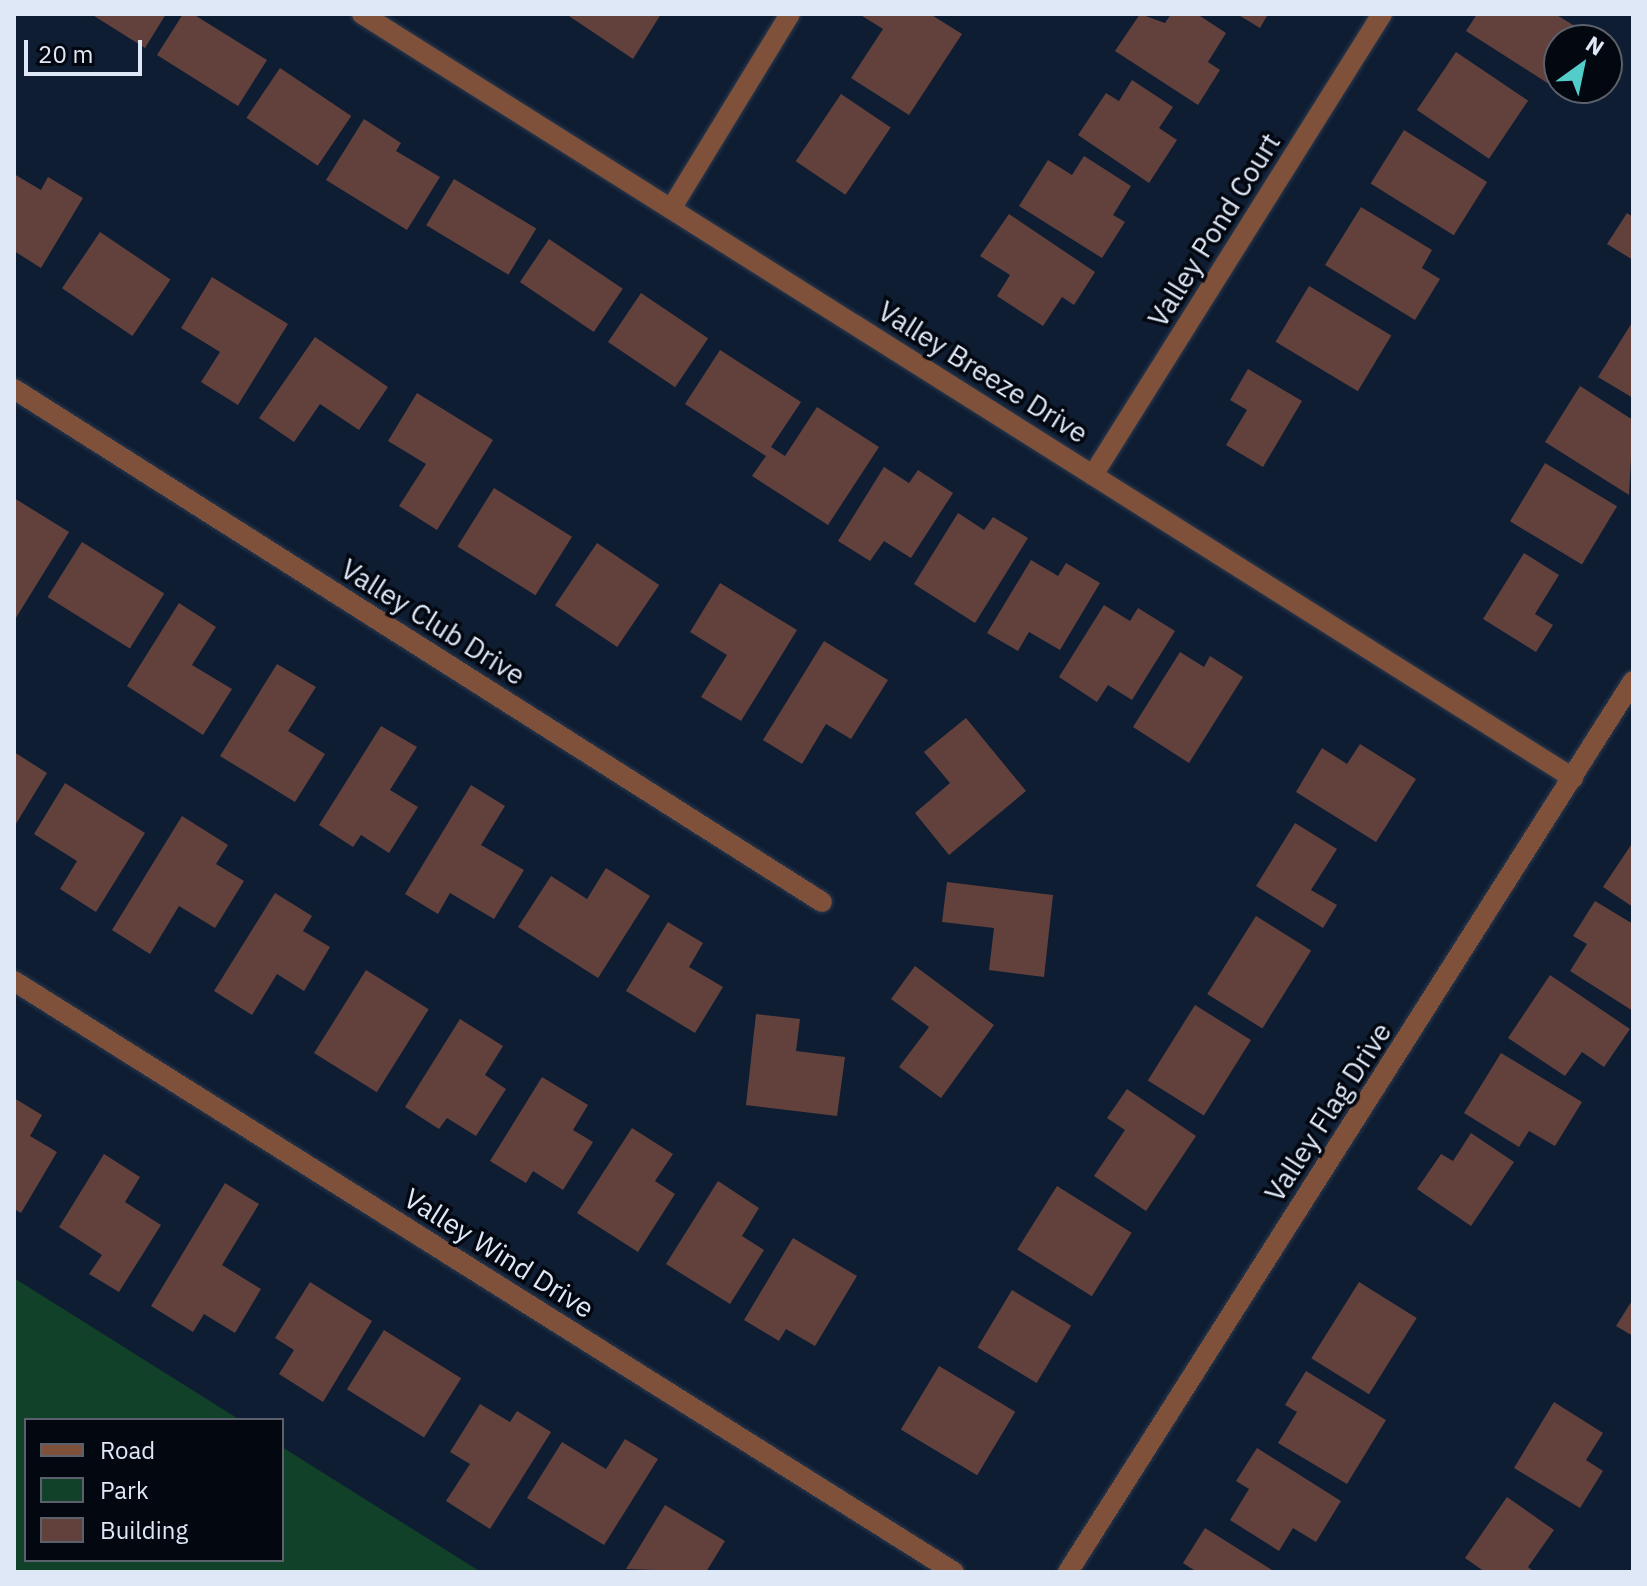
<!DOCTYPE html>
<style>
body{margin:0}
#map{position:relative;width:1647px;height:1586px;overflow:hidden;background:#0e1d32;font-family:"IBM Plex Sans",sans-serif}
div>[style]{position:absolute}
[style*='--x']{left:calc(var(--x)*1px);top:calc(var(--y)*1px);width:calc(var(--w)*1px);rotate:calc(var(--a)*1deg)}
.green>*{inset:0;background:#114129}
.building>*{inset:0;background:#62413d;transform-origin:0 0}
.roads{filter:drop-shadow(0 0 2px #2b394e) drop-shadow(0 0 2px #2b394e)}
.minor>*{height:20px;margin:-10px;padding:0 10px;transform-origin:10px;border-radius:10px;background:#7f513a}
span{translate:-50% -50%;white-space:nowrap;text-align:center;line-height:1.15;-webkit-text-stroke:7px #030710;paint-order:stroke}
.street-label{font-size:28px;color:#dee8f7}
.frame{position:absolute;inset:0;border:16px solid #dee8f7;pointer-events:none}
.legend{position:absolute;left:24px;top:1418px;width:260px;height:144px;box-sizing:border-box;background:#030710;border:2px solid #5b616c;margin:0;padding:10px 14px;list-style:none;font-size:24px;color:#dee8f7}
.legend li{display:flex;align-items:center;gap:16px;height:40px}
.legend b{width:40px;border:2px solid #5b616c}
.north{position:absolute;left:1543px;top:24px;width:80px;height:80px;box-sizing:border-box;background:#030710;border:2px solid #5b616c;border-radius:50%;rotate:33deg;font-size:22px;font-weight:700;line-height:32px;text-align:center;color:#dee8f7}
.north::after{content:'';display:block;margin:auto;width:28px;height:36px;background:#53cdca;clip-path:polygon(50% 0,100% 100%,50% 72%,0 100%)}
.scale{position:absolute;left:24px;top:40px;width:118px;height:36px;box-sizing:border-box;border:4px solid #dee8f7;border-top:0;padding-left:10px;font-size:24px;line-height:28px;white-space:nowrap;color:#dee8f7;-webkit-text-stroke:6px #030710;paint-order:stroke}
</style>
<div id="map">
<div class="green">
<i style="clip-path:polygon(14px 1278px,240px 1420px,26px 1420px,26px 1560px,282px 1560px,282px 1447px,481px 1572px,14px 1572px)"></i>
</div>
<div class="building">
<i style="clip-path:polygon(91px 14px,166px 14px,145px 48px)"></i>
<i style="clip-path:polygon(183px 14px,193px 14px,267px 60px,238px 106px,157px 55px)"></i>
<i style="clip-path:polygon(566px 14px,661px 14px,633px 59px)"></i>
<i style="clip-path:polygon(859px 14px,930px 14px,962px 34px,909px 115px,851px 78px,883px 29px)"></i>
<i style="clip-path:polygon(1140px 14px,1165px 23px,1171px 14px,1197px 14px,1226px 33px,1208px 62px,1220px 70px,1198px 105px,1115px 51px)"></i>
<i style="clip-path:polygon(1237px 14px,1268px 14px,1260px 28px)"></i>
<i style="clip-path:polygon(1477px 14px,1555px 14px,1583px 31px,1577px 40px,1559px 40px,1559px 68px,1549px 84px,1466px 31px)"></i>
<i style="left:1456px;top:52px;width:87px;height:70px;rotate:34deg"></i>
<i style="left:280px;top:68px;width:86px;height:60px;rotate:34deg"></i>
<i style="clip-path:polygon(1132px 80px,1173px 107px,1159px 128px,1177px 140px,1149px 183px,1078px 135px,1106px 93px,1119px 101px)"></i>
<i style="left:841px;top:94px;width:60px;height:81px;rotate:34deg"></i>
<i style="clip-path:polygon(364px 119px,401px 143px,396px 151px,440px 177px,407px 230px,326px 180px)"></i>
<i style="left:1404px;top:130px;width:98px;height:63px;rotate:32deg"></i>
<i style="clip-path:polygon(1084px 156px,1131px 186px,1113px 215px,1125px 222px,1102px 258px,1019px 206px,1048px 160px,1072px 175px)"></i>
<i style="clip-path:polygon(14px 174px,41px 190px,48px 177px,83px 198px,41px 268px,14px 251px)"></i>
<i style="left:454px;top:179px;width:96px;height:54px;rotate:31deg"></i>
<i style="clip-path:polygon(1361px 207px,1432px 250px,1422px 268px,1440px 279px,1415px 320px,1325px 265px)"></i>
<i style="clip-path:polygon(1627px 213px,1633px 217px,1633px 260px,1607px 244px)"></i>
<i style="clip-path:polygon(1009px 214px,1095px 272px,1074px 305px,1062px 297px,1043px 326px,997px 296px,1010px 275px,980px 256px)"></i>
<i style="left:100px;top:232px;width:85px;height:68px;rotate:34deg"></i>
<i style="left:549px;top:239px;width:89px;height:52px;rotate:34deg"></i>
<i style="clip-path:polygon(212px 277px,288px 324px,238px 405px,201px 382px,220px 352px,181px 328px)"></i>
<i style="left:1309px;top:286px;width:96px;height:65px;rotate:31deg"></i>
<i style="left:641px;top:293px;width:81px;height:59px;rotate:34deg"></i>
<i style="clip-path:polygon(1633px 321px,1633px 398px,1598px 377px)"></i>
<i style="clip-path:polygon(315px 337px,388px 387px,359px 430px,320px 404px,294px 442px,259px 418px)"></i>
<i style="clip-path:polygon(720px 350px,801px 402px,771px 447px,785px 456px,817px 407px,879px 447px,828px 525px,752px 476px,766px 456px,685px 404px)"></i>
<i style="clip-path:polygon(1248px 369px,1302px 401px,1263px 467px,1226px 445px,1247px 410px,1230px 400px)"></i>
<i style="clip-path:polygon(1580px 386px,1633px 420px,1629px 495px,1545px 442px)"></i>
<i style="clip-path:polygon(417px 393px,493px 440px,437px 530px,399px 506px,426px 464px,388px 441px)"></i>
<i style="left:1545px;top:463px;width:84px;height:68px;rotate:31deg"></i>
<i style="clip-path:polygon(884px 467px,909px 483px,918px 470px,953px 493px,911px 558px,884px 541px,870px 561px,838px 541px)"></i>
<i style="left:494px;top:488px;width:92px;height:69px;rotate:32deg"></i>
<i style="clip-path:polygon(14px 498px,69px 532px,14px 621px)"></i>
<i style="clip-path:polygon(958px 513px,984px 530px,993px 517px,1028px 538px,975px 623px,914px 584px)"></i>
<i style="left:82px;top:542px;width:97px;height:65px;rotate:32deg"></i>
<i style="left:597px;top:543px;width:75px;height:75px;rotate:34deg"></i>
<i style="clip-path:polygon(1524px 553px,1559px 575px,1535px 614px,1553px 625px,1536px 652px,1483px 619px)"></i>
<i style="clip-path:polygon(1031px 560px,1058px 576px,1066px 563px,1100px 583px,1060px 650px,1029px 632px,1018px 651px,987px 633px)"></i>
<i style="clip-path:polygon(720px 583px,797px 630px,741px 721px,701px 697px,727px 655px,690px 632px)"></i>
<i style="clip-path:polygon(179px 603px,216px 627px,192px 665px,232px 689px,203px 735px,127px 686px)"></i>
<i style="clip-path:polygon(1104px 605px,1130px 621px,1138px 608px,1175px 631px,1132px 700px,1108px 685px,1097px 702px,1059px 677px)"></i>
<i style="clip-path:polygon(824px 641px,888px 680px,851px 739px,826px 724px,802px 764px,763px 740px)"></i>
<i style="clip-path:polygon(1180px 652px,1204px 667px,1210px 656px,1243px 677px,1189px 763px,1133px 727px)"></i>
<i style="clip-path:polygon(277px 664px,316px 687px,288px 731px,325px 754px,295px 802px,220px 756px)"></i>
<i style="clip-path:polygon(966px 718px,1026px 791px,949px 855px,915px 813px,950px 783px,924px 752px)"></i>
<i style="clip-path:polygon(381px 726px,417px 747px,390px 790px,418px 807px,389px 853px,361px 835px,353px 847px,319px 825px)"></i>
<i style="clip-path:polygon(1360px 744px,1416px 779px,1376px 842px,1296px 792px,1322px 748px,1347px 764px)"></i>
<i style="clip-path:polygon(14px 752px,47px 773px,14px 827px)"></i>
<i style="clip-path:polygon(65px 783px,145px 833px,96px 912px,60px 889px,77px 861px,34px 834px)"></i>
<i style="clip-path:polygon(471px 785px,505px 806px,481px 845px,524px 870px,494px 919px,450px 893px,438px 914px,405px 894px)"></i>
<i style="clip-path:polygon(182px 816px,228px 845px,216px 864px,244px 881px,215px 928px,179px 906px,150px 954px,112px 930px)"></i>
<i style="clip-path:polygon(1295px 823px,1337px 849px,1311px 890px,1337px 905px,1323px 928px,1256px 886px)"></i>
<i style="clip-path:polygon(1633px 842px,1633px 907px,1603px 887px)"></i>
<i style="clip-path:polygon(606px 868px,650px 896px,598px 978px,518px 927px,551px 876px,587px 899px)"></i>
<i style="clip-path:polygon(947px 882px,1053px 895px,1044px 977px,989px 970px,994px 928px,942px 922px)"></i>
<i style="clip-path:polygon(275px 893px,312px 916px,303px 931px,330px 947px,304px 991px,277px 974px,252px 1015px,214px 991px)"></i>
<i style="clip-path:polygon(1595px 901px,1633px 924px,1633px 1011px,1570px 971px,1587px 944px,1573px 936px)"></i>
<i style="left:1256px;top:916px;width:65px;height:92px;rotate:32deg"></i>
<i style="clip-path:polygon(668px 922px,703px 943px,689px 967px,723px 987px,695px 1033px,626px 991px)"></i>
<i style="clip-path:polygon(915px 966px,994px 1025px,941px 1098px,899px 1067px,929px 1027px,891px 999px)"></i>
<i style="left:366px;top:970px;width:74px;height:98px;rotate:32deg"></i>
<i style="clip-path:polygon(1550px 975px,1630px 1029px,1604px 1067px,1582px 1052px,1565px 1076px,1508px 1038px)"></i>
<i style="left:1195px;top:1005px;width:66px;height:89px;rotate:32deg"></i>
<i style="clip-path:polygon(756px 1014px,800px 1019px,796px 1051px,845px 1057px,837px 1116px,746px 1105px)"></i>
<i style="clip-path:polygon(460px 1019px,503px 1046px,485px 1075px,506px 1089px,476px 1136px,447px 1118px,439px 1129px,405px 1107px)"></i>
<i style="clip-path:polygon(1501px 1053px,1582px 1102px,1555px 1146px,1529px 1131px,1519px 1147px,1464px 1113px)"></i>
<i style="clip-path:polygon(542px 1077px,588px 1105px,573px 1130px,593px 1142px,563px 1190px,533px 1171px,526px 1183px,490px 1161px)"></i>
<i style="clip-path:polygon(1127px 1089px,1196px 1136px,1146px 1211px,1094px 1176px,1125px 1130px,1107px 1118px)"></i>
<i style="clip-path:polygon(14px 1098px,42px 1115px,30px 1136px,57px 1152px,21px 1213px,14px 1209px)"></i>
<i style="clip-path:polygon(632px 1128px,673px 1154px,655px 1181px,675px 1194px,638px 1252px,577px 1213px)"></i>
<i style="clip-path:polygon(1471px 1133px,1514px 1162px,1471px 1226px,1417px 1189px,1441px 1154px,1453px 1161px)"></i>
<i style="clip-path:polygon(104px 1154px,140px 1177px,125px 1202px,161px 1225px,119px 1292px,89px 1274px,102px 1255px,59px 1227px)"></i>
<i style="clip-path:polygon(718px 1181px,759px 1208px,742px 1236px,764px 1250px,730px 1304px,666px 1264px)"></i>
<i style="clip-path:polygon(225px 1183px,259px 1204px,222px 1265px,261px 1289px,235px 1333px,204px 1314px,193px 1332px,151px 1306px)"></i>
<i style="left:1057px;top:1186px;width:88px;height:75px;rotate:32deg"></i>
<i style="clip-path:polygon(793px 1238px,857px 1276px,815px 1346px,786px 1329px,779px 1341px,744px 1320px)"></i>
<i style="clip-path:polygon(310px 1282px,372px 1321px,323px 1402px,279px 1374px,294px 1350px,275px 1338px)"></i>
<i style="left:1359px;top:1282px;width:68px;height:90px;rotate:32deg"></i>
<i style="left:1012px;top:1290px;width:69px;height:67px;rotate:31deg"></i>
<i style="clip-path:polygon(1633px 1299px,1633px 1336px,1616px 1326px)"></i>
<i style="left:384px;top:1330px;width:91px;height:70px;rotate:32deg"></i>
<i style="left:939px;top:1366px;width:89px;height:74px;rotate:31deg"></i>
<i style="clip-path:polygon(1306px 1371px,1386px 1420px,1347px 1484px,1278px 1443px,1297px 1412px,1285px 1405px)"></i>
<i style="clip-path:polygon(1554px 1402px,1603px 1433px,1586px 1460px,1603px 1471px,1580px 1508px,1514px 1468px)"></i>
<i style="clip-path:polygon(480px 1404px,510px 1422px,517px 1411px,551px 1432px,490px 1529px,446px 1501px,470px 1464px,450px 1452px)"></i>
<i style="clip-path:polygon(625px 1439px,658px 1459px,604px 1545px,527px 1498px,562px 1442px,606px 1469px)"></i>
<i style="clip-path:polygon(1257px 1448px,1341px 1501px,1316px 1542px,1293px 1528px,1279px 1551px,1230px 1520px,1249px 1489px,1236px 1481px)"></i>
<i style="clip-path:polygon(1507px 1497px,1554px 1530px,1528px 1567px,1534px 1572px,1485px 1572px,1465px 1558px)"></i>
<i style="clip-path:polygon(665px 1505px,725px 1541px,706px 1572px,626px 1569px)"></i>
<i style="clip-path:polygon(1205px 1528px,1275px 1572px,1197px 1572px,1183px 1563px)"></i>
</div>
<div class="roads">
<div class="minor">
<i style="--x:362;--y:14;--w:1432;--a:32.25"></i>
<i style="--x:671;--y:209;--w:228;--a:-58.6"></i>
<i style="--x:14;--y:389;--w:957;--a:32.41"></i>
<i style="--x:1093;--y:475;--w:544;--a:-57.92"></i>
<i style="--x:14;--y:981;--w:1110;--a:32.16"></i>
<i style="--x:1068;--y:1572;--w:1055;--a:-57.62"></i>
</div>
</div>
<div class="street-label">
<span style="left:1214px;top:230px;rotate:-58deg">Valley Pond Court</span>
<span style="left:983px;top:372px;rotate:32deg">Valley Breeze Drive</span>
<span style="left:433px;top:622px;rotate:32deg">Valley Club Drive</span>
<span style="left:1328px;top:1112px;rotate:-57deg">Valley Flag Drive</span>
<span style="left:499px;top:1253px;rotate:32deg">Valley Wind Drive</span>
</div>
<div class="frame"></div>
<ul class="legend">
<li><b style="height:10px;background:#7f513a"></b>Road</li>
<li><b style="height:22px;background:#114129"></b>Park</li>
<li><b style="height:22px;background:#62413d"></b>Building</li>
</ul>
<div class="north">N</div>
<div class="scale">20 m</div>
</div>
